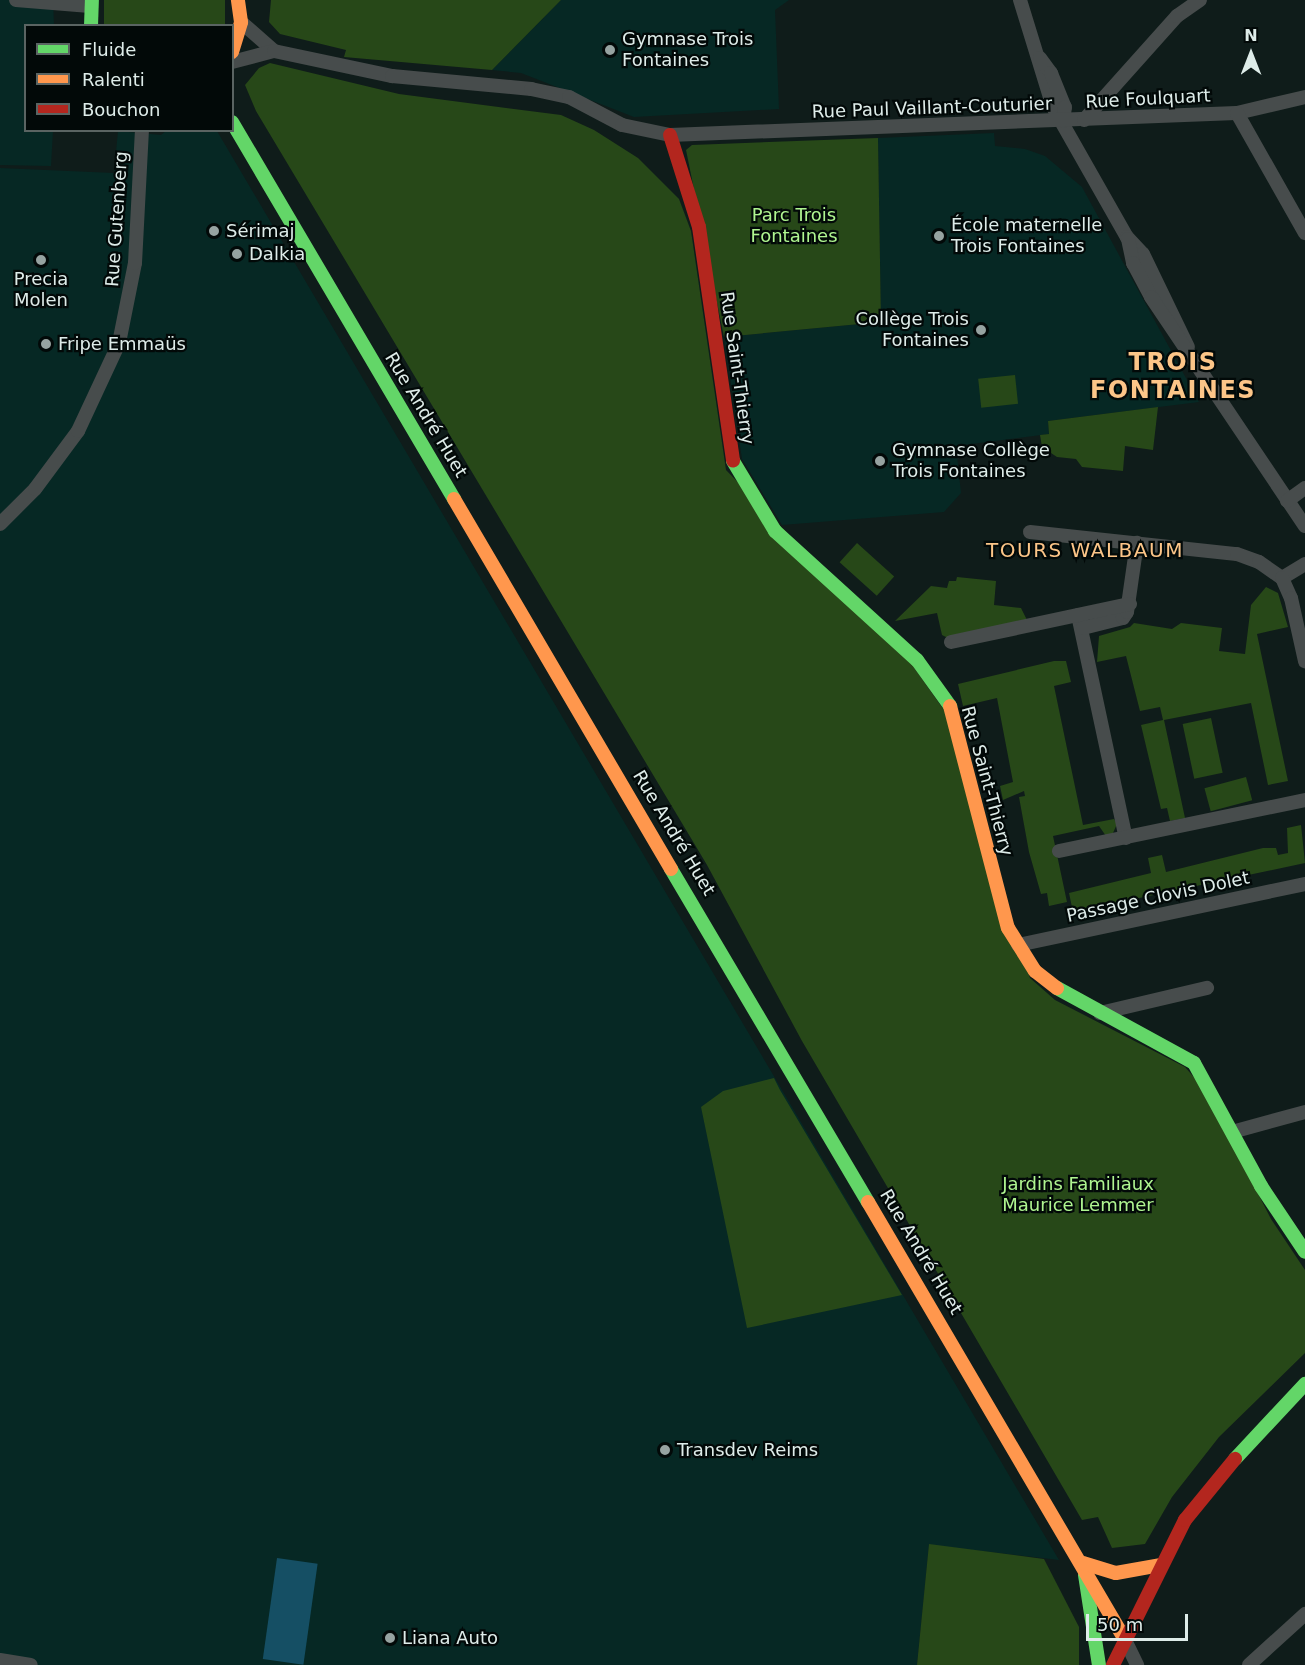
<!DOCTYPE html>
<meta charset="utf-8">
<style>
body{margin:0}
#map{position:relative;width:1305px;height:1665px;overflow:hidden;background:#0f1c1a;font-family:"DejaVu Sans",sans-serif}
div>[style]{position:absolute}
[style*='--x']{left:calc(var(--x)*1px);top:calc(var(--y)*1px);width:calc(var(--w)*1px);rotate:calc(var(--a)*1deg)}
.built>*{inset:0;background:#062824}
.green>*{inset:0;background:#274818;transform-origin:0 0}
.water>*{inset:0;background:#154f64;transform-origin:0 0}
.street>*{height:14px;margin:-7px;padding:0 7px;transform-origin:7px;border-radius:7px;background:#474c4c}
.fast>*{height:14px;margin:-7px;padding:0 7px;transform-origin:7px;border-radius:7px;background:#63d668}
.slow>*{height:14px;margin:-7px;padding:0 7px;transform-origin:7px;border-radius:7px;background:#ff974d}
.jam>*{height:14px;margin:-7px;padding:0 7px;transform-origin:7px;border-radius:7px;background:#b3261e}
.dots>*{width:16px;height:16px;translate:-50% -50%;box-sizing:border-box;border:3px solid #020908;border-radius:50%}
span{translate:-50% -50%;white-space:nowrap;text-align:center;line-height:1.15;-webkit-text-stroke:4.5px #020908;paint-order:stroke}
.poi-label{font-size:18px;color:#deece9}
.left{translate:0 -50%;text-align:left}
.right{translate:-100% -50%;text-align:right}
.street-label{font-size:18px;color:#deece9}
.park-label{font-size:18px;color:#aff590}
.neighbourhood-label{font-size:20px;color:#fcc588;letter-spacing:1.5px}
.district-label{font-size:24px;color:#fcc588;font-weight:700;letter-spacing:1.5px}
.legend{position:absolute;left:24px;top:24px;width:210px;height:108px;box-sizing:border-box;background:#020908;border:2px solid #5a6462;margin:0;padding:8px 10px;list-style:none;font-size:18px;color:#deece9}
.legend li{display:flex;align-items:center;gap:12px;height:30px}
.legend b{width:30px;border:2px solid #5a6462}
.north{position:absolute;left:1221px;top:24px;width:60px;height:60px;-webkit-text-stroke:4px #020908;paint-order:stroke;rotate:0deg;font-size:16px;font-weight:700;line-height:24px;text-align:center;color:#deece9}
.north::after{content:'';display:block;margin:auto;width:21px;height:27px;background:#deece9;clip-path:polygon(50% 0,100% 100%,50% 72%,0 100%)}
.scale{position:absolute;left:1086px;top:1614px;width:102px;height:27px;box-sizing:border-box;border:3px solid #deece9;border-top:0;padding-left:8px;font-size:18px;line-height:21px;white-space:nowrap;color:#deece9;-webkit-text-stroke:4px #020908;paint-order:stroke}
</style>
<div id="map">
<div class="built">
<i style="clip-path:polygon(0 0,53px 0,54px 25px,26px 26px,26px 130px,53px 131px,51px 166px,0 165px)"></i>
<i style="clip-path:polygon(561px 0,789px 0,775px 10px,779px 109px,634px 117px,521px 73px,492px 70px)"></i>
<i style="clip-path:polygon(118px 131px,161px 135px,166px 131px,217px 131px,1059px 1560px,929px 1545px,917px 1665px,0 1665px,0 168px,114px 173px)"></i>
<i style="clip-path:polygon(994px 133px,995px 146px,1025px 149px,1045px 156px,1082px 187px,1199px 402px,1048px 421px,1049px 434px,956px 446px,961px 493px,944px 512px,782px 525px,742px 459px,724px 337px,881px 322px,878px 138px)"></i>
</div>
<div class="green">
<i style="left:104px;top:0;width:121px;height:25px"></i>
<i style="clip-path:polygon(271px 0,561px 0,492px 70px,344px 57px,346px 50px,280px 34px,269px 22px)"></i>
<i style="clip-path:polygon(270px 63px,399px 94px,561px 115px,594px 130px,638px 158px,679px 199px,691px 231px,726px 470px,903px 652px,946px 713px,1030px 978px,1055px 1000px,1185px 1067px,1205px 1090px,1271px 1219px,1305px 1270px,1305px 1353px,1219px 1437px,1172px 1497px,1145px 1544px,1112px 1548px,1098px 1517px,1082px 1520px,802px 1041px,707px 865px,256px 111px,245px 85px,259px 68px)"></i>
<i style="clip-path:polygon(878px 138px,881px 322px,724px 337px,686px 150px,692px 145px)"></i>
<i style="left:1015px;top:375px;width:29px;height:37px;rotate:84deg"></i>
<i style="clip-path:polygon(1158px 407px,1153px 450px,1125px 446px,1123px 471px,1082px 467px,1076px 459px,1057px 457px,1042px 447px,1040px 435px,1049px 434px,1048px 421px)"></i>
<i style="left:857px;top:543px;width:50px;height:26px;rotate:42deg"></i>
<i style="clip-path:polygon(957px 577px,996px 581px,994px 605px,1021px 608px,1028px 622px,948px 638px,942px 635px,937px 613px,895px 621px,931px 586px,947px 588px,949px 581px,956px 581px)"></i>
<i style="clip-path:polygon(1266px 587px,1278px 593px,1288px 627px,1257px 634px,1288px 781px,1268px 785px,1251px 703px,1164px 720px,1185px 818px,1170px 821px,1167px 808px,1161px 809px,1141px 725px,1163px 720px,1160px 707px,1140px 711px,1126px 656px,1097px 662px,1099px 636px,1130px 627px,1134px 623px,1172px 629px,1181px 623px,1222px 628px,1219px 651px,1245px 654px,1251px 605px)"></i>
<i style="clip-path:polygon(1054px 661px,1066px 661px,1071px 682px,1054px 686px,1083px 825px,1114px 819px,1117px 824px,1113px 833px,1106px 836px,1099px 826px,1053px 836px,1067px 902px,1049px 906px,1047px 893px,1041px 894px,1029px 852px,1019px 797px,1025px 796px,1024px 791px,1003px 800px,1000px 786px,1013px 782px,997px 698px,963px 706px,958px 684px)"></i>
<i style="left:1211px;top:718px;width:56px;height:29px;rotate:78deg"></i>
<i style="left:1246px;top:777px;width:24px;height:43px;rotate:75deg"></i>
<i style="clip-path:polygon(1301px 825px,1305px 863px,1073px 912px,1069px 893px,1151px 873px,1148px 858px,1162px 855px,1166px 872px,1263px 848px,1276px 848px,1278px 855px,1288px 853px,1287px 828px)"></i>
<i style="clip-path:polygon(774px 1078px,780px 1090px,902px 1295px,747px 1328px,701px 1107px,723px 1091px)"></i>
<i style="clip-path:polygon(929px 1544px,1044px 1559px,1079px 1627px,1079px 1665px,917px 1665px)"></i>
</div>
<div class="water">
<i style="left:277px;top:1558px;width:41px;height:102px;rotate:8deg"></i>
</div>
<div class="street">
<i style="--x:16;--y:0;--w:74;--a:4.6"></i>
<i style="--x:1020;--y:0;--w:112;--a:72.9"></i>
<i style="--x:1053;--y:107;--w:150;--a:60.4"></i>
<i style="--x:1127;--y:237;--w:23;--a:47"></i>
<i style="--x:1143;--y:254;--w:103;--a:64.2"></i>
<i style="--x:241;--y:22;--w:44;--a:41.3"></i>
<i style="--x:1040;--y:58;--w:19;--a:54"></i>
<i style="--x:1051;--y:73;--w:37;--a:68"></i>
<i style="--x:1065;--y:107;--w:14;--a:98"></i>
<i style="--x:232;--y:62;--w:43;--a:-14.7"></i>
<i style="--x:274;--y:51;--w:121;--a:12"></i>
<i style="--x:392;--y:76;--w:140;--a:5.3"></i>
<i style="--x:531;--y:89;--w:39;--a:12"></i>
<i style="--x:569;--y:97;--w:60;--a:27.8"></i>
<i style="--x:622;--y:125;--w:49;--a:11.8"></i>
<i style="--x:670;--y:135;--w:567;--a:-2.22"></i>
<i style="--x:1237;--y:113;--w:70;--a:-13.2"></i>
<i style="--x:1237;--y:113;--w:138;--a:60.5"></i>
<i style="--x:1084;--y:120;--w:140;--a:-48.2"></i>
<i style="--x:1177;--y:16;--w:28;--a:-35"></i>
<i style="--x:1128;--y:239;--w:25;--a:78"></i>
<i style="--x:1133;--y:263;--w:38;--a:62"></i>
<i style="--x:1151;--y:297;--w:276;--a:56.1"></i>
<i style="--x:1287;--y:501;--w:22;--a:-36"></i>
<i style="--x:0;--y:524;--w:49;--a:-45"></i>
<i style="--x:35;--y:489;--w:72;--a:-53.4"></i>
<i style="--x:78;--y:431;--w:97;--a:-65"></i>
<i style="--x:119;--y:343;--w:82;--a:-78.7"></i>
<i style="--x:135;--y:263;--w:133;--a:-87"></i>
<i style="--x:1030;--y:532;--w:208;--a:6.1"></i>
<i style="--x:1237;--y:554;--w:23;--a:20"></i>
<i style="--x:1259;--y:562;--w:28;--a:35"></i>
<i style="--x:1282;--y:578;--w:27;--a:-31"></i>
<i style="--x:1282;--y:578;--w:22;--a:66"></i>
<i style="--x:1291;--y:598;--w:65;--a:77.5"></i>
<i style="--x:1078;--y:615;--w:228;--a:77.9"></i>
<i style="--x:1083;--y:628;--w:41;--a:-14"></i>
<i style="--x:1123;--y:618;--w:7;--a:-56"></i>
<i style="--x:1127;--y:612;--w:70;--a:-81.8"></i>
<i style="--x:951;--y:642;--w:183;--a:-12"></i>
<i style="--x:1059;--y:851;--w:251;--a:-11.7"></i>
<i style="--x:1018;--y:945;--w:293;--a:-12"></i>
<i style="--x:1100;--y:1013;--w:110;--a:-13.2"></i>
<i style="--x:1232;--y:1132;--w:76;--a:-15.3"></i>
<i style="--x:1124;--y:1638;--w:30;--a:64"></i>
<i style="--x:0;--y:1660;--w:31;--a:9"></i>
<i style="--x:1249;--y:1665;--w:76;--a:-42.3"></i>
</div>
<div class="fast">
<i style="--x:91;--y:26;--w:26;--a:-88"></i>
<i style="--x:232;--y:122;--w:438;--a:59.5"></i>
<i style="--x:733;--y:461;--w:82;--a:59"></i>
<i style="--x:775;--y:531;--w:192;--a:42.3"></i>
<i style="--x:917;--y:660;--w:57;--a:54.3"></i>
<i style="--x:671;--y:869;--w:387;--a:59.4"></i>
<i style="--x:1057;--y:988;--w:156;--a:28.7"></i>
<i style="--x:1194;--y:1063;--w:140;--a:61.4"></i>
<i style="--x:1261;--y:1186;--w:79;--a:56.3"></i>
<i style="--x:1235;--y:1459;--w:103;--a:-47"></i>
<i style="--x:1085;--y:1575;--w:91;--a:81.2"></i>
</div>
<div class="slow">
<i style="--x:232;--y:52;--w:31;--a:-73"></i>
<i style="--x:241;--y:22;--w:22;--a:-98"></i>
<i style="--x:454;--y:499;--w:429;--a:59.6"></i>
<i style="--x:950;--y:706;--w:229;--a:75.4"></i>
<i style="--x:1008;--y:928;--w:51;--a:57.9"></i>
<i style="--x:1035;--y:971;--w:28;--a:38"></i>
<i style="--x:868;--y:1202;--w:506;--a:59.58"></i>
<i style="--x:1083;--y:1563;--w:34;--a:17"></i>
<i style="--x:1116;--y:1573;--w:46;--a:-10.1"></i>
</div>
<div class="jam">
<i style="--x:670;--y:135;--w:96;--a:72.5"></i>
<i style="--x:699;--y:227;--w:236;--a:81.7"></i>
<i style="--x:1113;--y:1665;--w:162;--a:-63.6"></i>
<i style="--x:1185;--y:1520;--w:79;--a:-50.7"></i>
</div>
<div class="dots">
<i style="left:610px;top:50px;background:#96a3a1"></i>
<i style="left:214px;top:231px;background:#96a3a1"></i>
<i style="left:939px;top:236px;background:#96a3a1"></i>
<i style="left:237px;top:254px;background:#96a3a1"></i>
<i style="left:41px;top:260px;background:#96a3a1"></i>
<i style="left:981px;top:330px;background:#96a3a1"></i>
<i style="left:46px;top:344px;background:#96a3a1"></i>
<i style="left:880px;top:461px;background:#96a3a1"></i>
<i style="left:665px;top:1450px;background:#96a3a1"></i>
<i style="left:390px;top:1638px;background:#96a3a1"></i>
</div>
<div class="poi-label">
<span class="left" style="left:622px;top:50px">Gymnase Trois<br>Fontaines</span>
<span class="left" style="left:951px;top:236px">École maternelle<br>Trois Fontaines</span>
<span class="left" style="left:226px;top:231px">Sérimaj</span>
<span class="left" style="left:249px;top:254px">Dalkia</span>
<span style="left:41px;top:290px">Precia<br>Molen</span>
<span class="right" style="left:969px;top:330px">Collège Trois<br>Fontaines</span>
<span class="left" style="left:58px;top:344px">Fripe Emmaüs</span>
<span class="left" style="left:892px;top:461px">Gymnase Collège<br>Trois Fontaines</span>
<span class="left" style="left:677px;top:1450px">Transdev Reims</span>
<span class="left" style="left:402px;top:1638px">Liana Auto</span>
</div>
<div class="street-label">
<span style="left:1148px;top:99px;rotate:-3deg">Rue Foulquart</span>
<span style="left:932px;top:108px;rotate:-2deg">Rue Paul Vaillant-Couturier</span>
<span style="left:117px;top:219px;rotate:-86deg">Rue Gutenberg</span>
<span style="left:737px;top:368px;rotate:82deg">Rue Saint-Thierry</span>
<span style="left:426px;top:415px;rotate:59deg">Rue André Huet</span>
<span style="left:987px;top:781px;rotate:75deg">Rue Saint-Thierry</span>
<span style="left:674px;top:833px;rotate:59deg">Rue André Huet</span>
<span style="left:1158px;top:897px;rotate:-12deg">Passage Clovis Dolet</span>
<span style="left:921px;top:1252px;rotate:59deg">Rue André Huet</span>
</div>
<div class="park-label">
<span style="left:794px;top:226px">Parc Trois<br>Fontaines</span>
<span style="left:1078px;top:1195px">Jardins Familiaux<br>Maurice Lemmer</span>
</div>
<div class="neighbourhood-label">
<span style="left:1085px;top:550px">TOURS WALBAUM</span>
</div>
<div class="district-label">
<span style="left:1173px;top:377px">TROIS<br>FONTAINES</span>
</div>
<ul class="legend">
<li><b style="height:8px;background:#63d668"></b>Fluide</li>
<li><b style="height:8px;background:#ff974d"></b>Ralenti</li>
<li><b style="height:8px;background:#b3261e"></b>Bouchon</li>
</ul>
<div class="north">N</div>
<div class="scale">50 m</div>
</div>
